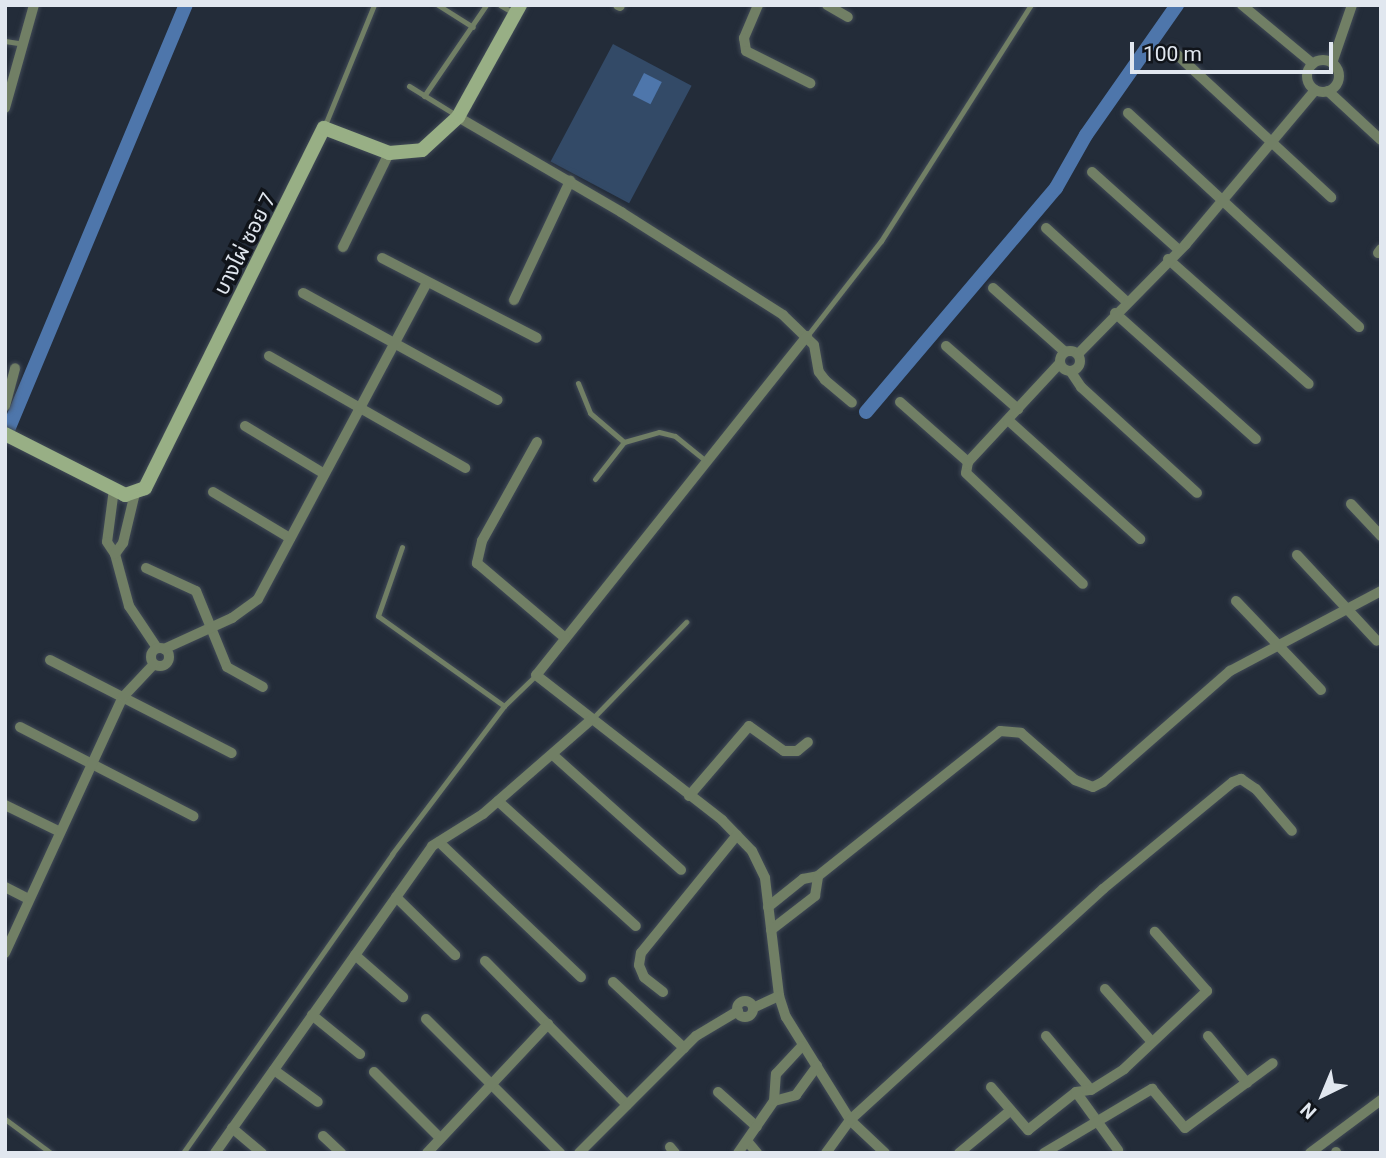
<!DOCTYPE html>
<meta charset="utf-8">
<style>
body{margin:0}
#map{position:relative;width:1386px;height:1158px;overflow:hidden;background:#232c39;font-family:Roboto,"Noto Sans Thai",sans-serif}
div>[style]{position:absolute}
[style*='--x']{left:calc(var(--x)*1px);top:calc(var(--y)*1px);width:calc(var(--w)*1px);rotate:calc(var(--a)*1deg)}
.green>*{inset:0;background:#334a67;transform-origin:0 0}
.water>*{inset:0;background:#4e76ab;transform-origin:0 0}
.canal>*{height:14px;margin:-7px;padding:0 7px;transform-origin:7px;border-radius:7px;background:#4e76ab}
.roads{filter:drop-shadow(0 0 2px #414a56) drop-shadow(0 0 2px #414a56)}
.lane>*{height:5px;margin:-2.5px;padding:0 2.5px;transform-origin:2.5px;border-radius:2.5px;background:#717f65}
.street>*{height:10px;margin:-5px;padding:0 5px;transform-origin:5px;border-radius:5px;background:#717f65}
.street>.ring{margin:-5px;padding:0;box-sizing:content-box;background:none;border:10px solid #717f65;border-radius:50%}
.secondary>*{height:14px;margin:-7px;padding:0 7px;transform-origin:7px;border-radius:7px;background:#98af85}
span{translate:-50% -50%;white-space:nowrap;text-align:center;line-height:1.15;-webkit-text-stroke:7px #10141a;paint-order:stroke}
.street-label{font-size:21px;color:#e1e7ef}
.frame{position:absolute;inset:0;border:7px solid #e1e7ef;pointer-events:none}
.north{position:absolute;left:1288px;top:1060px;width:70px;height:70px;-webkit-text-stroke:5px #10141a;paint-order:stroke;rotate:223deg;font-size:19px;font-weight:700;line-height:28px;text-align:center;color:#e1e7ef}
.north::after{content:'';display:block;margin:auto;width:24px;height:32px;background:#e1e7ef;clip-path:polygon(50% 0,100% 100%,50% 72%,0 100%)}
.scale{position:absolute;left:1130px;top:42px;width:203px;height:32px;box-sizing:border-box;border:4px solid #e1e7ef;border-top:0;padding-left:9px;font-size:21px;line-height:24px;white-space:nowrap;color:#e1e7ef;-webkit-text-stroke:5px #10141a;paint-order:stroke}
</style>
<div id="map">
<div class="green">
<i style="left:613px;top:44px;width:89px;height:133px;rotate:28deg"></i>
</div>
<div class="water">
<i style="left:644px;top:73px;width:20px;height:25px;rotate:27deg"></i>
</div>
<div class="canal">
<i style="--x:866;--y:412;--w:294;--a:-49.7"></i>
<i style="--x:1056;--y:188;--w:61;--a:-60.5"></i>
<i style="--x:1086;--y:135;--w:159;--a:-55"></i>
<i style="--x:5;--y:437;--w:468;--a:-67.3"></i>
</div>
<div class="roads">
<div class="lane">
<i style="--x:438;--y:5;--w:41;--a:32.2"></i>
<i style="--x:500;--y:5;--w:14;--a:30"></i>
<i style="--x:5;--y:41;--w:18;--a:9"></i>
<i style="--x:409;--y:86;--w:55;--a:31.7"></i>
<i style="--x:424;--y:96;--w:110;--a:-55.7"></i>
<i style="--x:325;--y:125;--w:130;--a:-67.8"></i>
<i style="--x:807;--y:336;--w:120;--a:-52.1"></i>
<i style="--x:881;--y:241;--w:280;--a:-57.6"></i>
<i style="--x:578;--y:383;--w:32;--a:68"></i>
<i style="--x:590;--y:413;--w:45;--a:40.5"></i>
<i style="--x:595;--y:479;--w:47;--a:-51.9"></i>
<i style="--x:624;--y:442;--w:36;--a:-16"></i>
<i style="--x:659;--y:432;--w:16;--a:14"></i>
<i style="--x:675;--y:436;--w:40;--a:39"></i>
<i style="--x:402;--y:547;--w:73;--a:109.2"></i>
<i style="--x:378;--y:616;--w:155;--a:35.5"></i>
<i style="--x:593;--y:718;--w:134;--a:-45.9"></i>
<i style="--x:5;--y:1119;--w:57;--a:36.5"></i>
<i style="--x:183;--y:1153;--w:365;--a:-55"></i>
<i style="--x:392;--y:854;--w:186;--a:-52.9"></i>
<i style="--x:504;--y:706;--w:45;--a:-44.1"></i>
</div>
<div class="street">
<i style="--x:618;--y:5;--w:2;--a:27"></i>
<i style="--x:758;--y:5;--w:36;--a:113"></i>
<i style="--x:744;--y:38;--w:13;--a:81"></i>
<i style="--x:746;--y:51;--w:72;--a:26.6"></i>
<i style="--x:827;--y:5;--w:24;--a:30"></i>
<i style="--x:1242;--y:5;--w:92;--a:39.7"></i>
<i style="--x:1172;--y:50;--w:217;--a:42.8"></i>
<i class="ring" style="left:1307px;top:60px;width:22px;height:22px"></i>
<i style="--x:1332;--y:63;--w:61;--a:-71"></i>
<i style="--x:1328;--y:91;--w:72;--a:42.8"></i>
<i style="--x:5;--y:108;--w:107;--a:-74.3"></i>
<i style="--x:1128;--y:113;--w:315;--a:42.8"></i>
<i style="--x:458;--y:117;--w:189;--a:30.2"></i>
<i style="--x:621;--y:212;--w:192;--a:32.4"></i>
<i style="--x:783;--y:315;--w:43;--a:44.1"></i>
<i style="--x:814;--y:345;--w:27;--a:80"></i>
<i style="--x:819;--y:372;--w:10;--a:53"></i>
<i style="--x:825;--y:380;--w:35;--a:40"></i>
<i style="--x:1092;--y:172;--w:117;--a:41.9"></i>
<i style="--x:1046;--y:228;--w:108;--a:42.4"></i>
<i style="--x:343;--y:247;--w:105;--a:-63.9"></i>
<i style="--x:1378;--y:253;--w:5;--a:-53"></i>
<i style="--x:382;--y:258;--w:174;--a:27.3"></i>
<i style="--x:1168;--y:259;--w:188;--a:41.6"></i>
<i style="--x:993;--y:288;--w:96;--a:41.6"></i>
<i style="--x:303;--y:293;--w:222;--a:28.8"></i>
<i style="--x:514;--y:300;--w:132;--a:-64.8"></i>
<i style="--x:1115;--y:313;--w:189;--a:41.8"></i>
<i style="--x:807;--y:336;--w:434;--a:128.6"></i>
<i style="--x:536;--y:675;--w:236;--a:37.9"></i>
<i style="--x:722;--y:820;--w:43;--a:45.9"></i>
<i style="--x:752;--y:851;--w:30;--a:64"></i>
<i style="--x:765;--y:878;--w:119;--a:83.2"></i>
<i style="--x:779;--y:996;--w:22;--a:72"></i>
<i style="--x:786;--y:1017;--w:121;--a:58.1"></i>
<i style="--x:850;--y:1120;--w:48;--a:43.3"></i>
<i style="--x:946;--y:346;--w:96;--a:41.2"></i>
<i class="ring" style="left:1060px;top:351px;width:10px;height:10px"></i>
<i style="--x:1078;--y:354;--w:154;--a:-45.5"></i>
<i style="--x:1186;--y:244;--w:201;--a:-50"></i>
<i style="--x:269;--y:356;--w:226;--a:29.7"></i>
<i style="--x:1060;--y:363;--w:135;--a:132.9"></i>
<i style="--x:968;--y:462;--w:11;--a:100"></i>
<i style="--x:966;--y:473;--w:161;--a:43.5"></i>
<i style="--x:1071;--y:372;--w:18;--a:56"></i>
<i style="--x:1081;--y:387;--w:157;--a:42.4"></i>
<i style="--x:900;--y:402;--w:91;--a:41.4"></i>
<i style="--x:5;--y:406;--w:39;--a:-75"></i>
<i style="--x:1008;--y:420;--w:178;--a:42"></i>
<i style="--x:245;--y:426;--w:91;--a:31.1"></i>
<i style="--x:537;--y:442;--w:113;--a:119.1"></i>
<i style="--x:482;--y:541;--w:23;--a:103"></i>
<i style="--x:477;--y:563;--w:116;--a:40.4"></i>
<i style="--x:114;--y:489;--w:53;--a:97.5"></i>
<i style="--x:107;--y:542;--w:14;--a:56"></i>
<i style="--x:115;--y:554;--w:54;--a:74.9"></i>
<i style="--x:129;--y:606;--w:50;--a:56.3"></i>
<i style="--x:213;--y:492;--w:90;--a:30.9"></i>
<i style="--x:1351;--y:504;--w:44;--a:46.8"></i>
<i style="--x:115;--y:554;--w:14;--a:-54"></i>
<i style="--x:123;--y:543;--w:51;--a:-76.5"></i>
<i style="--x:1297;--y:555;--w:117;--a:47.1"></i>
<i style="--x:146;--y:568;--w:55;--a:24.7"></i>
<i style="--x:196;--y:591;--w:82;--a:67.8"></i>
<i style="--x:227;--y:667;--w:41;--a:29.1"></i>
<i style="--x:1236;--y:601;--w:123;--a:46.3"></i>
<i class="ring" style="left:151px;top:648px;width:8px;height:8px"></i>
<i style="--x:164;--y:649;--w:75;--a:-24.5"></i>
<i style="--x:232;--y:618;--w:32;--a:-36"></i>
<i style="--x:258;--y:599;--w:359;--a:-61.9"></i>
<i style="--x:50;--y:660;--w:204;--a:27.1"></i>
<i style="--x:20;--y:727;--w:195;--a:27.2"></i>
<i style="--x:553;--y:755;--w:172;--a:41.9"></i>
<i style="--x:689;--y:796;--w:92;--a:-49.4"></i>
<i style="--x:749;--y:726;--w:43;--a:35.5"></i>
<i style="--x:784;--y:751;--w:13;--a:0"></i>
<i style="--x:797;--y:751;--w:14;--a:-39"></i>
<i style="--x:498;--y:801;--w:186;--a:42.2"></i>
<i style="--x:5;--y:805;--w:61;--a:26.1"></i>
<i style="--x:439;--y:842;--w:196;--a:43.6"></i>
<i style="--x:5;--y:887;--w:27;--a:27"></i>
<i style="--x:396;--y:897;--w:83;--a:44.5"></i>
<i style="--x:768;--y:907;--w:45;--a:-38.7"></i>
<i style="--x:803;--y:879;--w:15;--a:-11"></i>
<i style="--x:818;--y:876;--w:233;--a:-38.5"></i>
<i style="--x:1000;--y:731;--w:21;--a:5"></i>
<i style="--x:1021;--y:733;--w:72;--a:41"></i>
<i style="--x:1075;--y:780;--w:19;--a:21"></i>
<i style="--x:1093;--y:787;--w:11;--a:-27"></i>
<i style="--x:1103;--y:782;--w:169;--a:-41.2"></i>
<i style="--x:1230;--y:671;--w:171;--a:-27.9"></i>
<i style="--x:771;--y:930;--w:56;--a:-37.7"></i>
<i style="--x:815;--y:896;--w:20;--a:-81"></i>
<i style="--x:5;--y:953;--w:282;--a:-65.3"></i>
<i style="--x:123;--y:697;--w:45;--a:-46.8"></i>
<i style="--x:355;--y:955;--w:64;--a:41.2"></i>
<i style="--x:485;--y:961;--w:202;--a:45.4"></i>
<i style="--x:613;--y:982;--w:97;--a:42.9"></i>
<i style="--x:1105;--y:989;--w:71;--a:48.4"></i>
<i style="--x:663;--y:992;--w:24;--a:-142"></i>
<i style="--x:644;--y:977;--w:13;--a:-113"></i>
<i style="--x:639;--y:965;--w:12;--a:-81"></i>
<i style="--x:641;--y:953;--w:152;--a:-50.9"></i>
<i class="ring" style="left:737px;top:1001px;width:6px;height:6px"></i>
<i style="--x:753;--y:1008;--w:29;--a:-25"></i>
<i style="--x:312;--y:1015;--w:62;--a:39.1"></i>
<i style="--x:426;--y:1019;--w:190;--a:45"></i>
<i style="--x:1046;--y:1036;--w:70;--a:50.2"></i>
<i style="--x:1208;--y:1036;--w:61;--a:50.3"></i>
<i style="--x:274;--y:1070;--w:54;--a:36"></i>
<i style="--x:374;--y:1072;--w:93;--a:45"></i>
<i style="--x:991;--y:1087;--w:57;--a:49.3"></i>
<i style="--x:1028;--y:1130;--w:61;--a:-38.4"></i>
<i style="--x:1076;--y:1092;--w:15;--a:-8"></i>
<i style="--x:1091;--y:1090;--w:39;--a:-32"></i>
<i style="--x:1124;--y:1069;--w:114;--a:-43.2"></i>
<i style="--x:1207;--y:991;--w:79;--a:-131.4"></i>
<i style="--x:718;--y:1092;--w:52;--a:41.9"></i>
<i style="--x:1076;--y:1092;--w:72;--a:54.1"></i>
<i style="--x:774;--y:1101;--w:23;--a:-15"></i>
<i style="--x:796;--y:1095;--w:36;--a:-54"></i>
<i style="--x:232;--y:1128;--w:39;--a:40"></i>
<i style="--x:323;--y:1136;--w:25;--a:43"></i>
<i style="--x:747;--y:1141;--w:16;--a:50"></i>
<i style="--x:670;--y:1147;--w:8;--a:50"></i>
<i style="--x:1336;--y:1152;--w:1;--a:90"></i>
<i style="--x:215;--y:1153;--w:376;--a:-54.7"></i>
<i style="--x:432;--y:846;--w:60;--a:-32.1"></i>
<i style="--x:483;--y:814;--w:145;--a:-41.1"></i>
<i style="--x:427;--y:1153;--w:177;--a:-46.8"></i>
<i style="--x:579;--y:1153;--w:165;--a:-45"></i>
<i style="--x:696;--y:1036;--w:49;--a:-30.8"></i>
<i style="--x:738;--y:1153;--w:63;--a:-55.3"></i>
<i style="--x:774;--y:1101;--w:27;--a:-86"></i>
<i style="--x:776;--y:1074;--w:38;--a:-47"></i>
<i style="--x:826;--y:1153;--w:41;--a:-54"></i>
<i style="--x:850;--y:1120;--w:343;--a:-42.4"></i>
<i style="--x:1103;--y:889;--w:168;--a:-39.5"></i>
<i style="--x:1233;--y:782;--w:9;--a:-21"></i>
<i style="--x:1241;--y:779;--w:18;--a:34"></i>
<i style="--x:1256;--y:789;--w:55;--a:49.4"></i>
<i style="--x:959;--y:1153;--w:67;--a:-39.6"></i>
<i style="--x:1044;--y:1153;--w:126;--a:-30.7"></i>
<i style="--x:1152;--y:1089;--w:51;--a:49.8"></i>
<i style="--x:1185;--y:1128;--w:109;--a:-36.5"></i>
<i style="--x:1310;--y:1153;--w:89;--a:-36.7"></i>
</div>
<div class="secondary">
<i style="--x:5;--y:434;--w:135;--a:26.9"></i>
<i style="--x:125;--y:495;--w:21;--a:-19"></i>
<i style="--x:145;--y:488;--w:402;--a:-63.6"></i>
<i style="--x:324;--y:128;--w:70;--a:21"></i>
<i style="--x:389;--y:153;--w:33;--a:-5"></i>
<i style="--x:422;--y:150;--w:49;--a:-42.5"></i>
<i style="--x:458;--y:117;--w:128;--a:-61"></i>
</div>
</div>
<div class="street-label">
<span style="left:245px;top:244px;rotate:-63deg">บางไผ่ ซอย 7</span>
</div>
<div class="frame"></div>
<div class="north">N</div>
<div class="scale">100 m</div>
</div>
